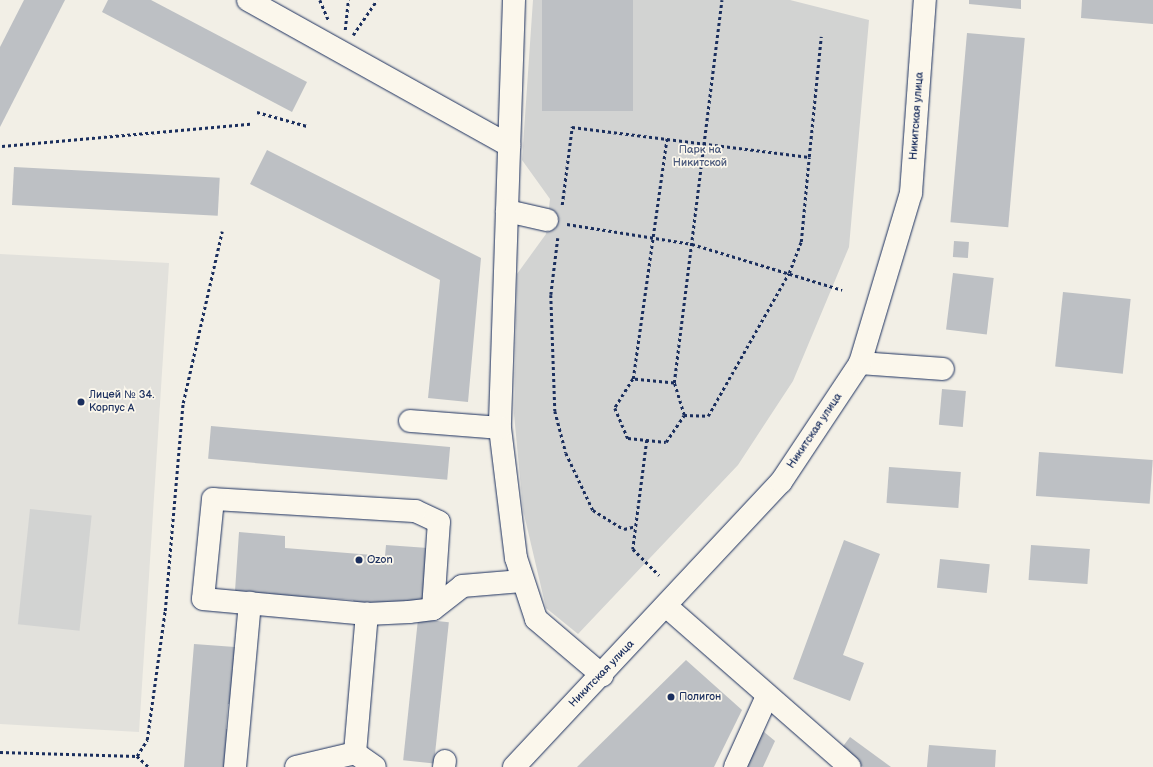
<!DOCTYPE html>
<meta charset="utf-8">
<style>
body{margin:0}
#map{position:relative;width:1153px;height:767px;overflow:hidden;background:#f2efe6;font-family:"Balsamiq Sans",sans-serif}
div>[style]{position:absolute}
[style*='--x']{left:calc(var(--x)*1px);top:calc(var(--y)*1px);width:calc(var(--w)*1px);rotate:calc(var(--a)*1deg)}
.built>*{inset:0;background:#e2e1dc}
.green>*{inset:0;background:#d2d3d2;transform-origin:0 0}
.building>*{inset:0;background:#bdc0c4;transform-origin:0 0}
.path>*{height:2.5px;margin-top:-1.25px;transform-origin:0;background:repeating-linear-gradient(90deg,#1b2f5e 0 3px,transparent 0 6px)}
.roads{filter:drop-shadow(0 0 1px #1b2f5e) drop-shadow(0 0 1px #1b2f5e)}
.minor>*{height:22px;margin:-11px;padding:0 11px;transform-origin:11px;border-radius:11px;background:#fbf7ec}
.dots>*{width:11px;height:11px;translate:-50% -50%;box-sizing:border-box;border:2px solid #fbf7ec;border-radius:50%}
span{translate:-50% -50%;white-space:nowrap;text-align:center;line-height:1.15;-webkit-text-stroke:3.5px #fbf7ec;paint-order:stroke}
.street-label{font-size:11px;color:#1b2f5e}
.park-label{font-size:11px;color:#49587b}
.poi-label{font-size:11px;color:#1b2f5e}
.left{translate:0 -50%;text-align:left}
</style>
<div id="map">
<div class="built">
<i style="clip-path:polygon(0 254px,169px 263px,139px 732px,0 724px)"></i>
</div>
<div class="green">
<i style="clip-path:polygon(533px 0,790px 0,869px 20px,849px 247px,793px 381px,738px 465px,578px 634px,546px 608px,523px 510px,514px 414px,517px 274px,546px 234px,550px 199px,522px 160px)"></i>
<i style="left:30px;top:509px;width:62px;height:116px;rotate:6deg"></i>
</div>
<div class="building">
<i style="clip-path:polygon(24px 0,65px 0,0 127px,0 47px)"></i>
<i style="clip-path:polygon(108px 0,151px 0,307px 82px,292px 112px,102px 12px)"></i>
<i style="left:542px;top:0;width:91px;height:111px"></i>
<i style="clip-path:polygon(969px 0,1021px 0,1021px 9px,969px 4px)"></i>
<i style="clip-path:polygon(1082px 0,1153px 0,1153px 24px,1081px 18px)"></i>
<i style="left:967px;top:33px;width:58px;height:190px;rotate:5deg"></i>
<i style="clip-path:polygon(267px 150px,481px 258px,468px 402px,428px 398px,440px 280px,250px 184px)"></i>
<i style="left:14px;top:167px;width:206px;height:38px;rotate:3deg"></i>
<i style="left:954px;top:241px;width:15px;height:16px;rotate:4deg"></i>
<i style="left:953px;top:273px;width:41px;height:57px;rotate:7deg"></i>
<i style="left:1063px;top:292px;width:68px;height:75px;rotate:6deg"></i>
<i style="left:942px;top:389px;width:24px;height:36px;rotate:5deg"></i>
<i style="left:211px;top:426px;width:240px;height:33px;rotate:5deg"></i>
<i style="left:1039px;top:452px;width:114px;height:44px;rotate:4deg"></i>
<i style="left:889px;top:467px;width:72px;height:36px;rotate:4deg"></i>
<i style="clip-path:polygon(239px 532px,285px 536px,285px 548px,385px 556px,386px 545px,428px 548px,423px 604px,355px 604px,353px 600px,309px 597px,306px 601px,276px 599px,273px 594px,235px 591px)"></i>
<i style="clip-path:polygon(844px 540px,880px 554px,843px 655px,864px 663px,850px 701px,793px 679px)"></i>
<i style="left:1031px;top:545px;width:59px;height:35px;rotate:4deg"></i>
<i style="left:940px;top:559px;width:50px;height:29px;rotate:6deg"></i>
<i style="left:418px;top:619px;width:31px;height:142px;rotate:6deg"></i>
<i style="clip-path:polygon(194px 644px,235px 647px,233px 704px,228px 704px,226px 729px,229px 729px,227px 767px,184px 767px)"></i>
<i style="clip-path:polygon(686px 660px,742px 710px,714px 767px,577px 767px)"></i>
<i style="clip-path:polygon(758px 727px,775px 741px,763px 767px,740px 767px)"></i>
<i style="clip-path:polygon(850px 737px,891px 767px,863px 767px,841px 749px)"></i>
<i style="clip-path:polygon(929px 745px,996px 750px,995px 767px,927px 767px)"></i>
</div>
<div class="path">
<i style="--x:320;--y:0;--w:23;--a:67"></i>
<i style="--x:345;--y:30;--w:30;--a:-84"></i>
<i style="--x:353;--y:35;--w:42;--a:-55.6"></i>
<i style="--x:257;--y:112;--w:52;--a:15.6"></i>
<i style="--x:2;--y:146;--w:249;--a:-5.1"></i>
<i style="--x:562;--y:205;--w:79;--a:-82.7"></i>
<i style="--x:572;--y:127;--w:239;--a:7.2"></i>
<i style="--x:809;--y:157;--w:121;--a:-84.3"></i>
<i style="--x:567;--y:224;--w:127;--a:9.1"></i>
<i style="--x:692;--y:244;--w:157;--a:17"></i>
<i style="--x:558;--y:238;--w:57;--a:97"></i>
<i style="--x:551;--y:295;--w:116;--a:88"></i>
<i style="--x:555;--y:411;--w:43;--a:75.3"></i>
<i style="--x:566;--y:453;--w:63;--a:64.7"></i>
<i style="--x:593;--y:510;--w:36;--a:32"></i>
<i style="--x:624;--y:529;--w:12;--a:-14"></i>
<i style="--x:633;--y:379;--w:243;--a:-82"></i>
<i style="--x:674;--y:383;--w:41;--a:-174.4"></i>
<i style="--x:633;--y:379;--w:34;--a:122"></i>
<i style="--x:615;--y:408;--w:33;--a:67"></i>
<i style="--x:628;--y:438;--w:38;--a:6"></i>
<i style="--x:666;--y:442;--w:32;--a:-56"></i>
<i style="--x:684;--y:415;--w:34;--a:-107"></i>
<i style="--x:674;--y:383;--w:386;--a:-82.9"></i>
<i style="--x:684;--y:415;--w:24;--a:2"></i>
<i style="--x:708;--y:416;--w:164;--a:-60.5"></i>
<i style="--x:789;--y:273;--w:33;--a:-69"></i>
<i style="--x:801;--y:242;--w:85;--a:-84.6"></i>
<i style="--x:647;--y:440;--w:110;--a:97.3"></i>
<i style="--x:633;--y:549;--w:37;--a:45"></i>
<i style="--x:0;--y:752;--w:137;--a:1.7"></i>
<i style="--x:137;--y:756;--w:16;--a:43"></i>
<i style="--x:137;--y:756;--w:19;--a:-58"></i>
<i style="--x:147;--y:740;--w:130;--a:-82.1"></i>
<i style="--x:165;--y:611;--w:209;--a:-85.1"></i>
<i style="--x:183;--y:403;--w:176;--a:-77.2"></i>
</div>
<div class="roads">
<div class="minor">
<i style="--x:248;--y:0;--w:299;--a:29.1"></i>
<i style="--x:514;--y:0;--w:428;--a:91.9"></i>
<i style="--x:500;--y:428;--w:131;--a:83"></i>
<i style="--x:516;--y:558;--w:64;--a:71.8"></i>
<i style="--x:536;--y:619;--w:87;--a:40.3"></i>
<i style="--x:507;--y:211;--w:41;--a:12.7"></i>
<i style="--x:860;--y:363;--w:83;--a:4.1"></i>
<i style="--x:410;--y:421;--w:90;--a:4.4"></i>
<i style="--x:666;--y:606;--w:244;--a:41.2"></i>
<i style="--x:433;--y:609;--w:87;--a:-86.1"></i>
<i style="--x:439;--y:522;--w:26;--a:-155"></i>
<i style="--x:415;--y:511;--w:202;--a:-176.6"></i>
<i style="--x:213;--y:499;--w:100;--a:95.7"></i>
<i style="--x:203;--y:599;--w:165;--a:5.2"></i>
<i style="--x:367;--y:614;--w:42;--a:-2.7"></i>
<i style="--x:409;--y:612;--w:24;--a:-7"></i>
<i style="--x:433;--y:609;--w:37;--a:-38"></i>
<i style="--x:462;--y:586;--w:60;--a:-4.8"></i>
<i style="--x:355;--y:753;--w:140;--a:-85.1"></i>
<i style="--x:235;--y:767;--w:165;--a:-84.8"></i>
<i style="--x:296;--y:767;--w:61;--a:-13.3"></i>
<i style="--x:355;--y:753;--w:24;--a:35"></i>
<i style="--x:444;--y:767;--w:6;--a:-81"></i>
<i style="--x:514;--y:767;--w:391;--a:-46.9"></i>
<i style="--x:781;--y:482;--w:143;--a:-56.4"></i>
<i style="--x:860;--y:363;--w:177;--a:-73.3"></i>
<i style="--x:911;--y:193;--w:194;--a:-85.9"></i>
<i style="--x:735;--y:767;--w:78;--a:-65.7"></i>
</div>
</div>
<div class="dots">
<i style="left:81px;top:402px;background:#1b2f5e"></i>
<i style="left:359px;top:560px;background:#1b2f5e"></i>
<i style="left:671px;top:697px;background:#1b2f5e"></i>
</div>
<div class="street-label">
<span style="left:917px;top:116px;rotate:-86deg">Никитская улица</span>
<span style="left:815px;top:431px;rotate:-56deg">Никитская улица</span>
<span style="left:602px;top:674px;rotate:-46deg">Никитская улица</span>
</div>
<div class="park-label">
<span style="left:700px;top:157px">Парк на<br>Никитской</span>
</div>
<div class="poi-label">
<span class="left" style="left:89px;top:402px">Лицей № 34.<br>Корпус А</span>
<span class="left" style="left:367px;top:560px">Ozon</span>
<span class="left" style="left:679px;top:697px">Полигон</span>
</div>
</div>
